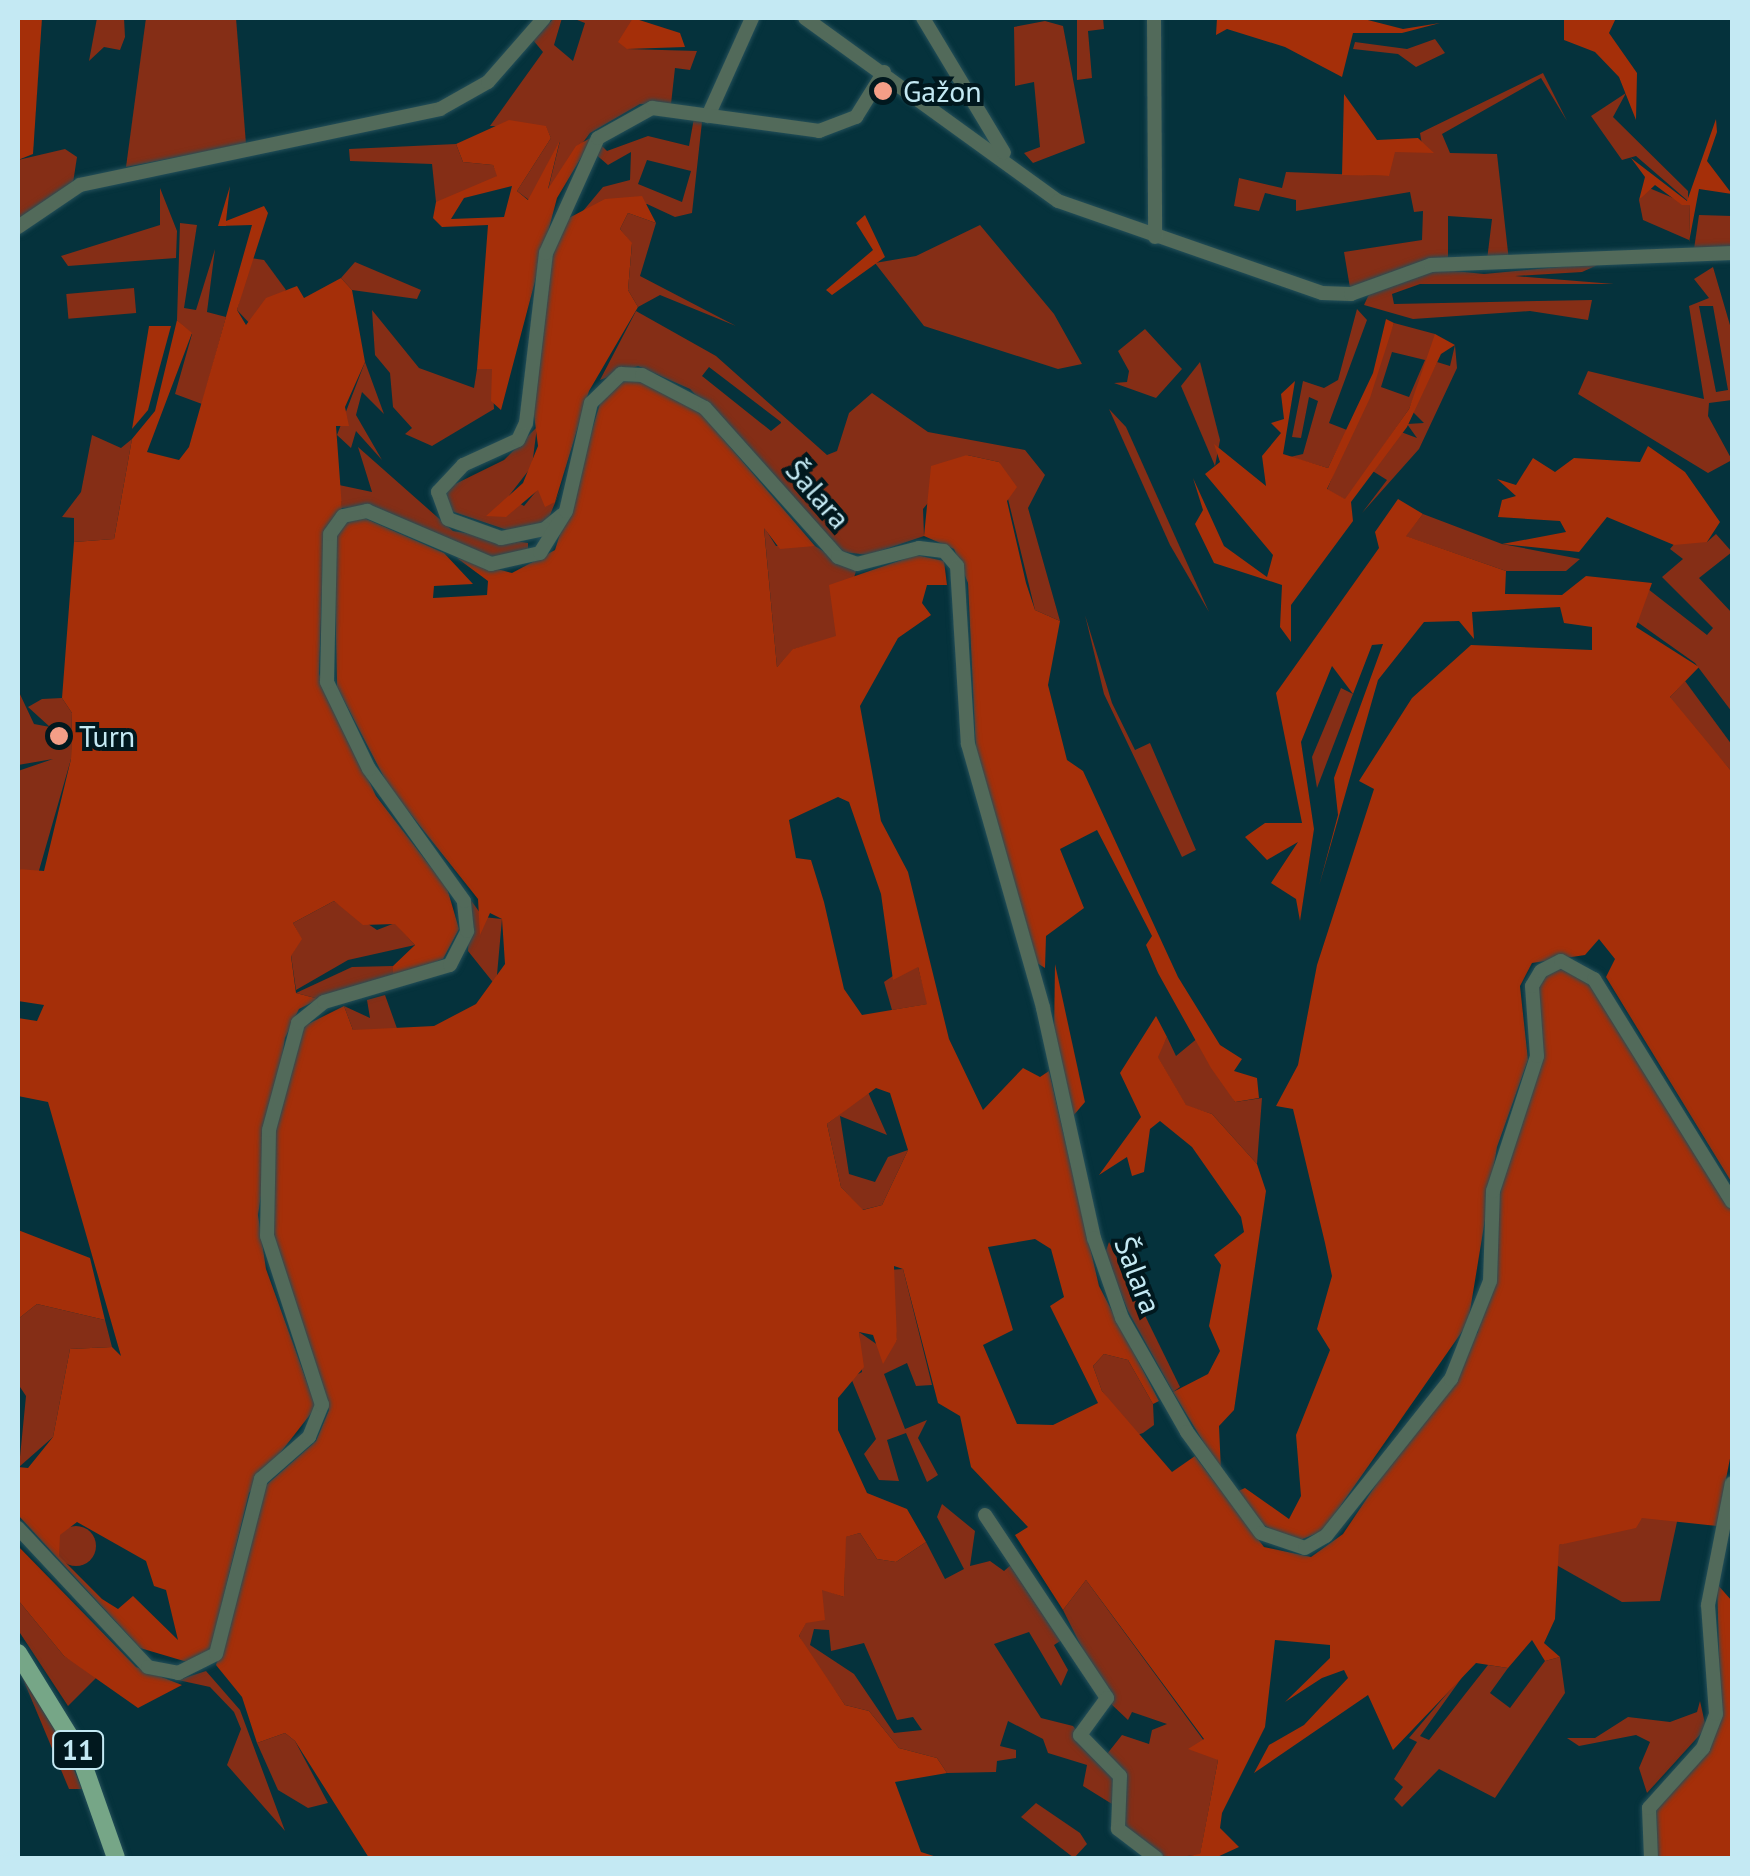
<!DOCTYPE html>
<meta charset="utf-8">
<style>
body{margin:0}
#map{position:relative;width:1750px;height:1876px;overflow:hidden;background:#05323c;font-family:"PT Sans",sans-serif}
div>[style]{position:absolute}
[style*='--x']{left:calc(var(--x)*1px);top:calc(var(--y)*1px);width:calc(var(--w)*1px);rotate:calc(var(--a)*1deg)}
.green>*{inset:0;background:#852e16;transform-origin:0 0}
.round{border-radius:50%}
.forest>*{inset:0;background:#a52f09}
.roads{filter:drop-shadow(0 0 2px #244f59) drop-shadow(0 0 2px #244f59)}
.minor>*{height:14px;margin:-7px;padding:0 7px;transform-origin:7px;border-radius:7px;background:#526a5a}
.major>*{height:18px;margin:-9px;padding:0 9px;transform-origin:9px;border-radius:9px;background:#76a687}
.dots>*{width:28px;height:28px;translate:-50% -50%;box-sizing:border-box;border:5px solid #01181e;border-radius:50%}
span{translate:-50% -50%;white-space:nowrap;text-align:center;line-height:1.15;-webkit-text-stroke:8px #01181e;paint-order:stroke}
.shield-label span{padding:2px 8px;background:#01181e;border:2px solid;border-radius:8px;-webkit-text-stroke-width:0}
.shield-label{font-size:28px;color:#c4e9f3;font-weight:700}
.poi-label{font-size:30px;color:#c4e9f3}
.left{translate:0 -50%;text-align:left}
.street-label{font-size:30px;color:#c4e9f3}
.frame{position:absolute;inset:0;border:20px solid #c4e9f3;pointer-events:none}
</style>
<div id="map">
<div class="green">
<i style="clip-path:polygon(97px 18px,124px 18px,125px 37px,120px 50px,104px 47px,89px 61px)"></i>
<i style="clip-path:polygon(146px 18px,236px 18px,246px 144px,126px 167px)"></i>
<i style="clip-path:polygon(554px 18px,562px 18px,554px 45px,573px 61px,585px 23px,572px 18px,633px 18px,627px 49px,697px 51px,690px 70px,675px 68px,671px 104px,640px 104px,590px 133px,548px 190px,560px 141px,529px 200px,517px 191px,551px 138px,546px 127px,490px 126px,543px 52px,533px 40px)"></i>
<i style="clip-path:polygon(1077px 18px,1103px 18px,1104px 29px,1088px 31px,1092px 78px,1077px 80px)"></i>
<i style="clip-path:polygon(1045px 21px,1063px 26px,1085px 143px,1033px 163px,1024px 153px,1040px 147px,1034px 82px,1015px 86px,1014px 27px)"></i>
<i style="clip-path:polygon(1435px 39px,1445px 53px,1416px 67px,1398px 54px,1353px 49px,1355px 42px,1407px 49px)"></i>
<i style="clip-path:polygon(1543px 73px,1567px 121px,1541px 78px,1442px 134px,1450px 153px,1497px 154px,1509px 261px,1487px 260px,1492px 219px,1448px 216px,1448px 259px,1350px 288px,1344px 252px,1422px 240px,1423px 211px,1414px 212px,1410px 192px,1296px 211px,1296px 200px,1265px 193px,1259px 211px,1234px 206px,1239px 178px,1282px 188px,1286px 172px,1388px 176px,1394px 152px,1422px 145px,1420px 133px)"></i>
<i style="clip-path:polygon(1626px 93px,1613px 117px,1688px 191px,1688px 201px,1636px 156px,1622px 160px,1591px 116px)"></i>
<i style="clip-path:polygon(evenodd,694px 118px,702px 122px,692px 213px,675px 217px,647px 204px,583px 211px,603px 187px,630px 180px,631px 152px,608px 165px,593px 152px,599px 143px,607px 151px,648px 136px,689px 146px,694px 118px,647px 160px,691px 171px,682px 202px,638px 184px,647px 160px)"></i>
<i style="clip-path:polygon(456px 144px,463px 162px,493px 165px,498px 176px,451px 202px,436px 202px,432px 164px,350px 161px,349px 149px)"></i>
<i style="clip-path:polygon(65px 149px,77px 157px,73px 183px,18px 224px,18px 160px)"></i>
<i style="clip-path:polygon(160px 188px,177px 231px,176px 258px,68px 266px,61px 256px,160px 225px)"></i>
<i style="clip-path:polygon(1649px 188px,1690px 205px,1689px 240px,1643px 220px,1639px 200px)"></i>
<i style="clip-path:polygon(628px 213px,656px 223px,640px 276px,736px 326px,660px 295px,638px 307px,628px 290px,632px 244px,620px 229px)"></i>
<i style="clip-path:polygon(1699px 215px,1732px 216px,1732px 248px,1693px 256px)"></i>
<i style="clip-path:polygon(180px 223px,197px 225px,184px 308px,196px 310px,215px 249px,207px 312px,226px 317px,202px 404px,175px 394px,192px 334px,177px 320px)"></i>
<i style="clip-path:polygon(980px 225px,1054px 314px,1082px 364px,1058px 369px,924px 326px,875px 263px,916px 256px)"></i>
<i style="clip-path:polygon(250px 258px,264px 260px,286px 290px,252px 326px,237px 310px)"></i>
<i style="clip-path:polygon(355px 262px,421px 290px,417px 299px,352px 290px,341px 278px)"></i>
<i style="clip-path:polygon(1602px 263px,1582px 272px,1515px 276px,1614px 284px,1420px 284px,1392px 294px,1394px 304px,1592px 300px,1588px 320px,1530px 311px,1413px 319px,1364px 305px,1370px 292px,1435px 269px,1484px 274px)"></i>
<i style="clip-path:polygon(evenodd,1713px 267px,1732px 332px,1732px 400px,1709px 403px,1708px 416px,1732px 460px,1708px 473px,1578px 394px,1588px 371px,1704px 399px,1689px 306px,1709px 298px,1694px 279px,1713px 267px,1699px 306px,1713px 306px,1728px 390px,1716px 392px,1699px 306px)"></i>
<i style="left:134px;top:288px;width:25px;height:68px;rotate:85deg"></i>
<i style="clip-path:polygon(1357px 309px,1367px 320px,1329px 423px,1347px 430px,1328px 468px,1290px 457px,1303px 454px,1318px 401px,1309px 397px,1301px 438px,1292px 437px,1303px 381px,1324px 388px,1338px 380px)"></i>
<i style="clip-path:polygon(372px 310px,419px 368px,474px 388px,477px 369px,492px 369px,494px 409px,432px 446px,405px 434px,412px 428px,393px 407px,390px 373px,375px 355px)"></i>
<i style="clip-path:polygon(evenodd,636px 311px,716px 356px,827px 455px,837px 451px,849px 413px,872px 393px,928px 432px,1025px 450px,1045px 475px,1028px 508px,1060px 621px,1035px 610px,999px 462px,967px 455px,923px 509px,924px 536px,868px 555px,843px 552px,690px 389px,638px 366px,600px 380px,636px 311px,709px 367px,781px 422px,781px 423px,771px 431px,702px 376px,709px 367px)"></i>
<i style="clip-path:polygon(evenodd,1394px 323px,1435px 334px,1435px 345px,1409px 409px,1346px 500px,1327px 490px,1394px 323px,1392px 352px,1425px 360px,1409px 397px,1381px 387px,1392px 352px)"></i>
<i style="clip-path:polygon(1145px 329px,1182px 369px,1156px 398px,1114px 383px,1127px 382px,1129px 371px,1118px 351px)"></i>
<i style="clip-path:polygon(1455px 345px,1457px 368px,1419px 449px,1362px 513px,1387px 480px,1371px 470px,1401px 432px,1417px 438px,1407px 424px,1424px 423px,1412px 411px,1437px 362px,1450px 366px)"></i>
<i style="clip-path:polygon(365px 362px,384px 414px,362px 392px,356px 415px,382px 460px,356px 431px,351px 448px,337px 435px)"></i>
<i style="clip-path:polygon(1200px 362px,1220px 440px,1215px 466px,1181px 386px)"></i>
<i style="clip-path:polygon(1109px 409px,1126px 427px,1209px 612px,1170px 545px)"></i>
<i style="clip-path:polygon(537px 427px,532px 466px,508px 497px,524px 506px,538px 489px,555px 502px,566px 476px,548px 520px,516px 533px,451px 511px,445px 489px,504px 460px)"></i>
<i style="clip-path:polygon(92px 435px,121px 448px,132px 439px,114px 539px,74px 542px,74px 518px,62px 517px,81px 492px)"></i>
<i style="clip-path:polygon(358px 447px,453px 531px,528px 543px,528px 553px,487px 557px,370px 507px,342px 508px,339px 485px,372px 492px)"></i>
<i style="clip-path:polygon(1423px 514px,1502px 544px,1580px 559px,1566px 571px,1506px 571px,1405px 536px)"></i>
<i style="clip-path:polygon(764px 527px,776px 546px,815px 546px,856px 571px,836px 637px,794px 649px,777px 667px)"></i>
<i style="clip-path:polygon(1716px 534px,1732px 552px,1699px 578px,1732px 613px,1732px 712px,1695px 663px,1633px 619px,1648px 589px,1707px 635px,1713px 628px,1662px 577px,1683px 559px,1670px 549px,1680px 537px,1707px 542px)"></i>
<i style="clip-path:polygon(1085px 615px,1112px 703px,1135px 750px,1150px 743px,1196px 850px,1182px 857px,1104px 694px)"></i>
<i style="clip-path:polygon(1685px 681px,1732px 745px,1732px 772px,1675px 707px,1670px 697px)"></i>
<i style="clip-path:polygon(1341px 688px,1353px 694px,1317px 788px,1312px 757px)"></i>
<i style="clip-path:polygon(18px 690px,34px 724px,50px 727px,28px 707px,42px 699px,62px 698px,72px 713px,71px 759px,38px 874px,18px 869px,18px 771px,53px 759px,18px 765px)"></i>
<i style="clip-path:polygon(470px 899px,483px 917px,502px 919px,496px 986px,468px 951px)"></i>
<i style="clip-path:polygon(334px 901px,377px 930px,395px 923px,415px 945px,348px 960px,296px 990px,291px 955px,301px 939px,293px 923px)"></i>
<i style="clip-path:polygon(393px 966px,393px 978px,319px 999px,296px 993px,352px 967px)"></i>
<i style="clip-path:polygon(906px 967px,918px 967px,928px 1004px,892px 1010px,884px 982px)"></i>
<i style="clip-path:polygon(385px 995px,399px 1034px,353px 1030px,344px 1006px,370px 1018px,367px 1000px)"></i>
<i style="clip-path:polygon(1167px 1037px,1176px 1056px,1199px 1037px,1235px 1102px,1262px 1098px,1257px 1164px,1212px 1114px,1186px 1106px,1157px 1056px)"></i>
<i style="clip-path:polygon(868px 1092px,887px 1135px,840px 1116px,849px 1174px,875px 1182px,888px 1157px,908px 1150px,882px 1205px,862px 1210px,841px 1187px,827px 1124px)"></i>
<i style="clip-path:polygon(1109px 1242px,1180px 1387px,1173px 1392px,1128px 1311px,1105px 1254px)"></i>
<i style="clip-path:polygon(903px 1269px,932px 1385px,916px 1386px,907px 1363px,884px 1374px,905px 1429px,927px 1420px,918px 1438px,938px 1475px,927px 1482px,906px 1433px,887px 1440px,899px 1481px,879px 1480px,864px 1454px,876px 1439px,851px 1378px,862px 1372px,859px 1332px,885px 1350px,897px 1340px,889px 1270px)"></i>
<i style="clip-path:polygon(37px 1304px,105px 1320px,112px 1347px,70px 1349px,53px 1437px,19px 1467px,26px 1396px,18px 1384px,18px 1319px)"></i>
<i style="clip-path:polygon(1104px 1354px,1128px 1360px,1153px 1404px,1154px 1425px,1143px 1433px,1134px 1436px,1102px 1391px,1093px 1366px)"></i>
<i style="clip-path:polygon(evenodd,942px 1504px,975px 1531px,970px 1566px,990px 1561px,1004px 1571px,1021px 1556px,1068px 1636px,1054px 1645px,1068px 1670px,1061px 1686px,1029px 1632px,994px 1644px,1041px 1718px,1073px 1726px,1119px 1782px,1112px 1804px,1083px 1786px,1087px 1765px,1048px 1753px,1043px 1739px,1008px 1721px,1000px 1746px,1016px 1750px,1016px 1758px,997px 1761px,996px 1772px,947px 1773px,937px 1758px,899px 1748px,869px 1711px,845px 1705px,806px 1649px,799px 1636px,822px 1589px,844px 1597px,845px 1537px,860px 1533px,877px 1559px,896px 1562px,926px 1542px,945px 1579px,964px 1569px,937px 1517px,942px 1504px,814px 1629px,829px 1630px,831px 1651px,864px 1643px,897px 1720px,913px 1717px,922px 1730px,894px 1733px,854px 1674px,810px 1645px,814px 1629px)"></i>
<i style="clip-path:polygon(1678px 1517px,1660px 1601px,1622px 1602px,1551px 1562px,1559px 1545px,1642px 1518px)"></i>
<i class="round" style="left:56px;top:1526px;width:40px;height:40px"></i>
<i style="clip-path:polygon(1086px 1580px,1218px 1760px,1200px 1855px,1161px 1858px,1124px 1829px,1126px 1790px,1107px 1754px,1122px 1735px,1149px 1744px,1152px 1730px,1167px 1724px,1132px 1712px,1128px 1720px,1109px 1702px,1063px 1610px)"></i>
<i style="clip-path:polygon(18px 1600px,64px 1656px,98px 1676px,68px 1706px,18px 1630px)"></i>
<i style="clip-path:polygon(1560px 1657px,1565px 1693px,1495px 1798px,1439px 1769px,1402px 1807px,1394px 1799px,1403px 1787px,1394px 1779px,1417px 1742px,1409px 1738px,1468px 1669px,1420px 1736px,1429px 1740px,1488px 1665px,1508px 1668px,1490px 1693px,1510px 1708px,1545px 1661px)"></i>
<i style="clip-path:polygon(18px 1667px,63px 1742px,82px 1789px,69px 1789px)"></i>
<i style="clip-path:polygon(206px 1671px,240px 1710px,285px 1831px,227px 1765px,241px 1729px,234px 1712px,210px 1687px,178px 1680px)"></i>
<i style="clip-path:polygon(1700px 1701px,1706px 1728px,1647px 1793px,1639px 1768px,1650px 1742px,1636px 1735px,1579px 1746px,1567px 1738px,1595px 1738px,1628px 1717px,1670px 1722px,1697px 1712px)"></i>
<i style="clip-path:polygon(285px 1733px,295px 1741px,328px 1803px,308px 1808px,278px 1790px,257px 1743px)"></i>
<i style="clip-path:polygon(1036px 1803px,1080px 1833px,1087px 1844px,1074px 1858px,1021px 1817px)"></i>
</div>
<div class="forest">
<i style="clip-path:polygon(18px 18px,42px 18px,33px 154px,18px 160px)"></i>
<i style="clip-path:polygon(633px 18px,680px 33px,685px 47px,627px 49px,618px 42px)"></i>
<i style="clip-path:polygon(1217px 18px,1360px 18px,1403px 29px,1440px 23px,1402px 33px,1353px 33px,1342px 77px,1285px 47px,1227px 29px,1216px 35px)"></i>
<i style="clip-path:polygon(1564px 18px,1616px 18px,1609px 33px,1637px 73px,1636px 120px,1619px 77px,1595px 52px,1564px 40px)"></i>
<i style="clip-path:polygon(1344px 94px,1377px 140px,1418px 138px,1434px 153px,1395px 152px,1389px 176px,1342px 175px)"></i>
<i style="clip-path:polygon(1716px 119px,1717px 132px,1707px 161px,1732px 194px,1699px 189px,1689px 242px,1690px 205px,1682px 205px,1655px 185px,1639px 200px,1645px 177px,1631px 158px,1687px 201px)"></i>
<i style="clip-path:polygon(evenodd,509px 120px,546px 126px,551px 138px,517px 191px,528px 200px,560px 140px,548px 189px,576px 146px,594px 136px,557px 198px,501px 410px,491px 401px,492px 369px,477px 369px,488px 225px,442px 227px,433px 218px,436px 202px,497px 176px,493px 165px,463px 162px,456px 144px,509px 120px,512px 186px,504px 217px,451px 219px,464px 198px,512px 186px)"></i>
<i style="clip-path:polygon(evenodd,230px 186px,226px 221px,264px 206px,268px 213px,237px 310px,246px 325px,266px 298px,297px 286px,304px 298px,341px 278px,352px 290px,365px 362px,345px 407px,349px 426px,336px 426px,342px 508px,324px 531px,319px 674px,376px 796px,447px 888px,459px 929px,443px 959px,393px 978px,393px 966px,415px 945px,395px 924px,363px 925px,334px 901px,293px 923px,302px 939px,291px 956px,296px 993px,319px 999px,299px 1009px,285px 1038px,258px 1215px,266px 1269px,316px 1407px,249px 1493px,210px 1652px,194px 1664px,140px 1648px,18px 1515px,18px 1467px,28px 1468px,53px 1437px,70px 1349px,112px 1347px,121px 1356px,48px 1102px,18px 1096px,18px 1018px,37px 1021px,44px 1005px,18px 1001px,18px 869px,44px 871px,71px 759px,72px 713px,62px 698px,74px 542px,114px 539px,132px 439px,155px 411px,177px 320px,192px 333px,147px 452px,179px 460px,189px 447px,252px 225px,218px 226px,230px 186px,77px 1522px,146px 1561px,154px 1586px,166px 1590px,178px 1640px,133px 1596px,118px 1609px,102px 1599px,59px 1556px,60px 1535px,77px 1522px)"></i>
<i style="clip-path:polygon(642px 196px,656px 223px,628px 213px,620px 229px,632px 243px,628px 290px,638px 307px,589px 391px,555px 502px,545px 507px,538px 490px,506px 517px,486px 516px,523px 483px,538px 446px,533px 407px,550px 263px,565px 220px,605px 199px)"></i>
<i style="clip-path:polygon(865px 215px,885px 257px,832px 295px,826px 290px,873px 250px,856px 223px)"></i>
<i style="clip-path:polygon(1386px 319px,1394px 323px,1370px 398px,1327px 489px,1345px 499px,1409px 409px,1435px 334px,1455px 345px,1441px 354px,1407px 427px,1351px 502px,1353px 521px,1291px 605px,1291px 642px,1280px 627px,1282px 585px,1214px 563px,1195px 524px,1203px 510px,1193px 478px,1224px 546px,1267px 577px,1273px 555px,1205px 474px,1220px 462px,1214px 444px,1266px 486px,1262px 456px,1281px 433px,1271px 423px,1284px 419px,1281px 394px,1295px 381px,1283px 454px,1328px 468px,1373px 373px)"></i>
<i style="clip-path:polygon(149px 326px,171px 326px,148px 410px,132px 429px)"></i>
<i style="clip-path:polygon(evenodd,644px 380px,694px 405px,815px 546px,780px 549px,764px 528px,777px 667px,793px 649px,836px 636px,829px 585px,916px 555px,944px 561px,947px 585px,927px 585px,922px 603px,931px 615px,898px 638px,860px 706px,881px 821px,908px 872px,949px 1039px,983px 1110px,1023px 1068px,1040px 1077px,1049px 1071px,1099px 1286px,1159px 1401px,1153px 1404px,1128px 1360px,1104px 1354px,1093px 1366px,1102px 1391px,1172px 1472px,1195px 1456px,1264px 1547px,1311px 1557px,1343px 1534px,1478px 1332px,1501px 1187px,1542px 1043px,1536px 980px,1559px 964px,1587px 978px,1732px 1211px,1732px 1448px,1717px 1526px,1642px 1518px,1636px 1528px,1559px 1545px,1555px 1619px,1544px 1643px,1560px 1657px,1545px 1661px,1532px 1640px,1508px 1668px,1476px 1663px,1393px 1750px,1368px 1695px,1254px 1773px,1269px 1745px,1304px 1725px,1348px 1678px,1344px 1670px,1322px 1678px,1285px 1702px,1330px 1658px,1330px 1645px,1275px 1640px,1265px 1727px,1222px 1813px,1220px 1828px,1239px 1847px,1215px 1858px,1178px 1858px,1200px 1854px,1218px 1760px,1188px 1749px,1204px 1739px,1086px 1580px,1063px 1610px,1015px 1535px,1028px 1527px,971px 1467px,960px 1416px,938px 1403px,903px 1269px,894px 1266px,897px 1340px,883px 1364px,873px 1335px,859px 1332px,864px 1367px,838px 1398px,838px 1430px,867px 1493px,907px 1509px,926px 1542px,896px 1562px,877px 1559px,860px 1533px,846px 1537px,844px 1597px,822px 1590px,825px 1620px,806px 1623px,799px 1636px,845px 1705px,869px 1711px,899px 1748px,937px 1758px,947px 1773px,895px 1782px,921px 1852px,940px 1858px,369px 1858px,295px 1741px,285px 1733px,257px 1743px,242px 1697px,216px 1665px,264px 1487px,316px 1441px,329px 1410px,272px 1238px,275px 1130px,304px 1026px,344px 1006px,353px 1030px,434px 1026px,476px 1004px,505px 964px,502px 919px,490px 913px,480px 935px,478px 899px,389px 787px,337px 687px,334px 538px,342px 523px,362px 517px,444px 553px,473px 584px,434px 586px,433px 598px,487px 595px,488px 581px,457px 558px,512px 573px,555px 550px,602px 397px,622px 381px,644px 380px,838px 797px,849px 802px,881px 894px,893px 980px,918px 967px,927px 1004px,862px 1015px,844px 989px,824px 902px,811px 860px,796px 858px,789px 820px,838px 797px,644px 380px,876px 1088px,890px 1093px,908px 1150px,882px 1205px,863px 1210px,841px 1187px,827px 1124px,876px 1088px,644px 380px,1035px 1239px,1051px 1249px,1064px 1297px,1050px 1306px,1098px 1403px,1053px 1425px,1017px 1424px,983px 1345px,1013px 1330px,988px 1247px,1035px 1239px)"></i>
<i style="clip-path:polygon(1648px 446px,1685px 472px,1720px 522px,1707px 542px,1674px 545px,1607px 517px,1579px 552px,1502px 544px,1566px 532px,1560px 521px,1498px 517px,1502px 500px,1516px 496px,1497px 479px,1516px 485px,1533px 458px,1555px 472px,1574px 458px,1640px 462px)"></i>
<i style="clip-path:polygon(967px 455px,999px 462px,1017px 487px,1007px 501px,1026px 583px,1035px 610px,1060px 621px,1048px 685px,1067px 760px,1083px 771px,1178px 977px,1220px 1045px,1242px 1059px,1234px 1071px,1257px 1078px,1259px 1098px,1235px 1102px,1211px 1068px,1158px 973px,1146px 945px,1152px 936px,1097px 830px,1060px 849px,1084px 908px,1046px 936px,1045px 968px,1037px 963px,976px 753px,968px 583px,954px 549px,924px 536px,931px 466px)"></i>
<i style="clip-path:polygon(1398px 499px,1423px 514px,1406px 536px,1506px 571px,1505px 594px,1562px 595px,1586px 576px,1652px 583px,1636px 627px,1699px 667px,1670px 697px,1732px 772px,1732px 1183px,1606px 977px,1615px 959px,1599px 939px,1585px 955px,1532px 963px,1520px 986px,1528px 1060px,1497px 1147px,1468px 1323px,1323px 1531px,1295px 1542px,1261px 1524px,1236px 1492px,1245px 1488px,1289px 1519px,1301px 1496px,1296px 1435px,1330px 1350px,1317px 1329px,1332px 1276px,1325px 1243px,1293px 1109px,1276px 1106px,1298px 1065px,1317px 965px,1374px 789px,1359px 781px,1412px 698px,1471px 645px,1592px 650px,1592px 627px,1564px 623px,1560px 607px,1472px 612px,1474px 639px,1459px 621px,1424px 622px,1378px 680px,1319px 886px,1338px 815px,1334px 778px,1383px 644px,1372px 645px,1353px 694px,1332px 666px,1301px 742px,1314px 829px,1300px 921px,1296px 899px,1271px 883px,1298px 842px,1267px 860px,1245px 837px,1265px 823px,1302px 823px,1276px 693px,1379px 548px,1375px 532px)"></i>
<i style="clip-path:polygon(1055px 964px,1085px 1102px,1073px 1116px,1054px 1035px)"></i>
<i style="clip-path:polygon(1156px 1016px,1167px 1037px,1158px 1057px,1186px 1105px,1212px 1114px,1257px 1164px,1266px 1191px,1234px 1410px,1219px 1426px,1221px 1471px,1173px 1392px,1208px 1374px,1220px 1351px,1209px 1326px,1221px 1265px,1214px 1255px,1244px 1232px,1241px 1217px,1192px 1147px,1160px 1121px,1150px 1129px,1144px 1172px,1132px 1176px,1127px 1157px,1099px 1175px,1141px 1117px,1120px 1073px)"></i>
<i style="clip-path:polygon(18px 1230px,90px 1258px,105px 1320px,37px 1304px,18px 1319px)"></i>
<i style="clip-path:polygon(18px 1546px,136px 1667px,182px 1685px,138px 1708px,64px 1656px,18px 1600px)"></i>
<i style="clip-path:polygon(1717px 1584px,1732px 1601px,1732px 1858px,1657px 1858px,1656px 1807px,1721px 1721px)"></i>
</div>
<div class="roads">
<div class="minor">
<i style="--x:805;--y:18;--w:312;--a:35.9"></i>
<i style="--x:1058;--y:201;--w:280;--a:19.2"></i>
<i style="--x:1322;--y:293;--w:29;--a:2"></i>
<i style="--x:1351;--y:294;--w:85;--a:-19.9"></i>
<i style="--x:1431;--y:265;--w:301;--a:-2.3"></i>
<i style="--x:923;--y:18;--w:157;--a:59"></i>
<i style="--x:1154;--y:18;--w:219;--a:89.7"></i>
<i style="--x:708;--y:116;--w:107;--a:-65.8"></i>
<i style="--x:18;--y:227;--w:75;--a:-34.1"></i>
<i style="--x:80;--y:185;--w:368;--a:-11.9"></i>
<i style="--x:440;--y:109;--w:55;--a:-29.4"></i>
<i style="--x:488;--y:82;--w:85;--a:-48.8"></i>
<i style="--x:562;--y:515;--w:22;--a:141"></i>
<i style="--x:545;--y:529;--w:45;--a:168.4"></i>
<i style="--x:501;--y:538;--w:56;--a:-160.3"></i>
<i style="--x:448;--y:519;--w:29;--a:-110"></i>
<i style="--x:438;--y:492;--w:37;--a:-47"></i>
<i style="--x:463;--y:465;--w:60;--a:-24.4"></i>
<i style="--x:518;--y:440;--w:19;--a:-65"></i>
<i style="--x:526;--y:423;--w:171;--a:-83.3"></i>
<i style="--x:546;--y:253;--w:126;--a:-65.7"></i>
<i style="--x:598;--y:138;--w:62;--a:-29.1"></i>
<i style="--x:652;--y:108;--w:169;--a:7.8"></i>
<i style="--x:819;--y:131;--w:40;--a:-21"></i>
<i style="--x:856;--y:117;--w:53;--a:-58.1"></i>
<i style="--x:985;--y:1515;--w:220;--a:56.3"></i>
<i style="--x:1107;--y:1698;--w:46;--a:126.1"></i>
<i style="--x:1080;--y:1735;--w:57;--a:45.7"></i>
<i style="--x:1120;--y:1776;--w:53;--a:92.2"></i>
<i style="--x:1118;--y:1829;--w:48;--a:37.3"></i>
<i style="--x:18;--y:1528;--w:190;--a:46.9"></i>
<i style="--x:148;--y:1667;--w:31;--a:11"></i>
<i style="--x:178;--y:1673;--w:42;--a:-26.6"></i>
<i style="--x:216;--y:1654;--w:181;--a:-75.6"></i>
<i style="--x:261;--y:1479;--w:64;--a:-41.2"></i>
<i style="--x:309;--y:1437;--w:35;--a:-68"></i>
<i style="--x:322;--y:1405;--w:178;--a:-108"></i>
<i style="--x:267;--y:1236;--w:106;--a:-88.9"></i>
<i style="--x:269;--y:1130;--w:111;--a:-74.8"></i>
<i style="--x:298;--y:1023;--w:33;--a:-39"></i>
<i style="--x:324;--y:1002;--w:131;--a:-16.4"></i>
<i style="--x:450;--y:965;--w:38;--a:-63"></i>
<i style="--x:467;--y:931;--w:30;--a:-96"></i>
<i style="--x:464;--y:901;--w:163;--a:-125.7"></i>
<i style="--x:369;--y:769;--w:97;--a:-115.8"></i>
<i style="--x:327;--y:682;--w:148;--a:-88.8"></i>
<i style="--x:330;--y:534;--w:22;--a:-54"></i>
<i style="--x:343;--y:516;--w:25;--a:-12"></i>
<i style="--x:367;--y:511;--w:135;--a:23.1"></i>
<i style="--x:491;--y:564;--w:50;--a:-12.7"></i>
<i style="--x:540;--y:553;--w:49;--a:-58.2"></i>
<i style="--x:566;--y:511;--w:111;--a:-77"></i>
<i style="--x:591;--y:403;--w:42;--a:-44"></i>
<i style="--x:621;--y:374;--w:21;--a:3"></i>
<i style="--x:642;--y:375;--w:71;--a:27.6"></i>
<i style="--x:705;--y:408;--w:200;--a:48.2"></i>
<i style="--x:838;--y:557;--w:20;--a:20"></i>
<i style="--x:857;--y:564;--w:64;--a:-14.5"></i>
<i style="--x:919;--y:548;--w:25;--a:7"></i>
<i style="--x:944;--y:551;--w:20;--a:49"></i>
<i style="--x:957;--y:566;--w:178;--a:86.5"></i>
<i style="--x:968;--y:744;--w:274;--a:74.1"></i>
<i style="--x:1043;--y:1008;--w:236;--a:77.5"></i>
<i style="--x:1094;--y:1238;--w:85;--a:70.7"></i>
<i style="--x:1122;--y:1318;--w:131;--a:60.3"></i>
<i style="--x:1187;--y:1432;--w:125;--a:53.8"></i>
<i style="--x:1261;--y:1533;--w:46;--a:18.8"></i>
<i style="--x:1305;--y:1548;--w:24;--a:-30"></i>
<i style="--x:1326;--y:1536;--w:201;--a:-51.5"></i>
<i style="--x:1451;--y:1379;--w:105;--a:-68.3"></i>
<i style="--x:1490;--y:1281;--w:90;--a:-88.1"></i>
<i style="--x:1493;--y:1191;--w:142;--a:-71.9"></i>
<i style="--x:1537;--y:1056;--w:70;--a:-94.1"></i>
<i style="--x:1532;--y:986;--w:17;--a:-59"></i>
<i style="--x:1541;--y:971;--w:22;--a:-27"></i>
<i style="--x:1561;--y:961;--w:38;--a:29"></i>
<i style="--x:1594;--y:979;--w:262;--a:58.2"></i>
<i style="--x:1651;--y:1858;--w:50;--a:-92.3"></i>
<i style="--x:1649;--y:1808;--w:81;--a:-48"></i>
<i style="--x:1703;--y:1748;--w:36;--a:-69"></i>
<i style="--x:1716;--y:1714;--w:109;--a:-94.2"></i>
<i style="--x:1708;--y:1605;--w:124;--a:-78.9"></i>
</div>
<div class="major">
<i style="--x:18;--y:1653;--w:114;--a:58.3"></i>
<i style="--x:78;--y:1750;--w:114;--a:70.6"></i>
</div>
</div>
<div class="dots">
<i style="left:883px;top:91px;background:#f49e87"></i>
<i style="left:59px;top:736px;background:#f49e87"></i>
</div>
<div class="shield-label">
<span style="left:78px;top:1750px">11</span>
</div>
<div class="poi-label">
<span class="left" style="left:903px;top:91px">Gažon</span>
<span class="left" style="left:79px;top:736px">Turn</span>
</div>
<div class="street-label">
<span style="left:818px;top:494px;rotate:49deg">Šalara</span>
<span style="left:1138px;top:1275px;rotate:69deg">Šalara</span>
</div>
<div class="frame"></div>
</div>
